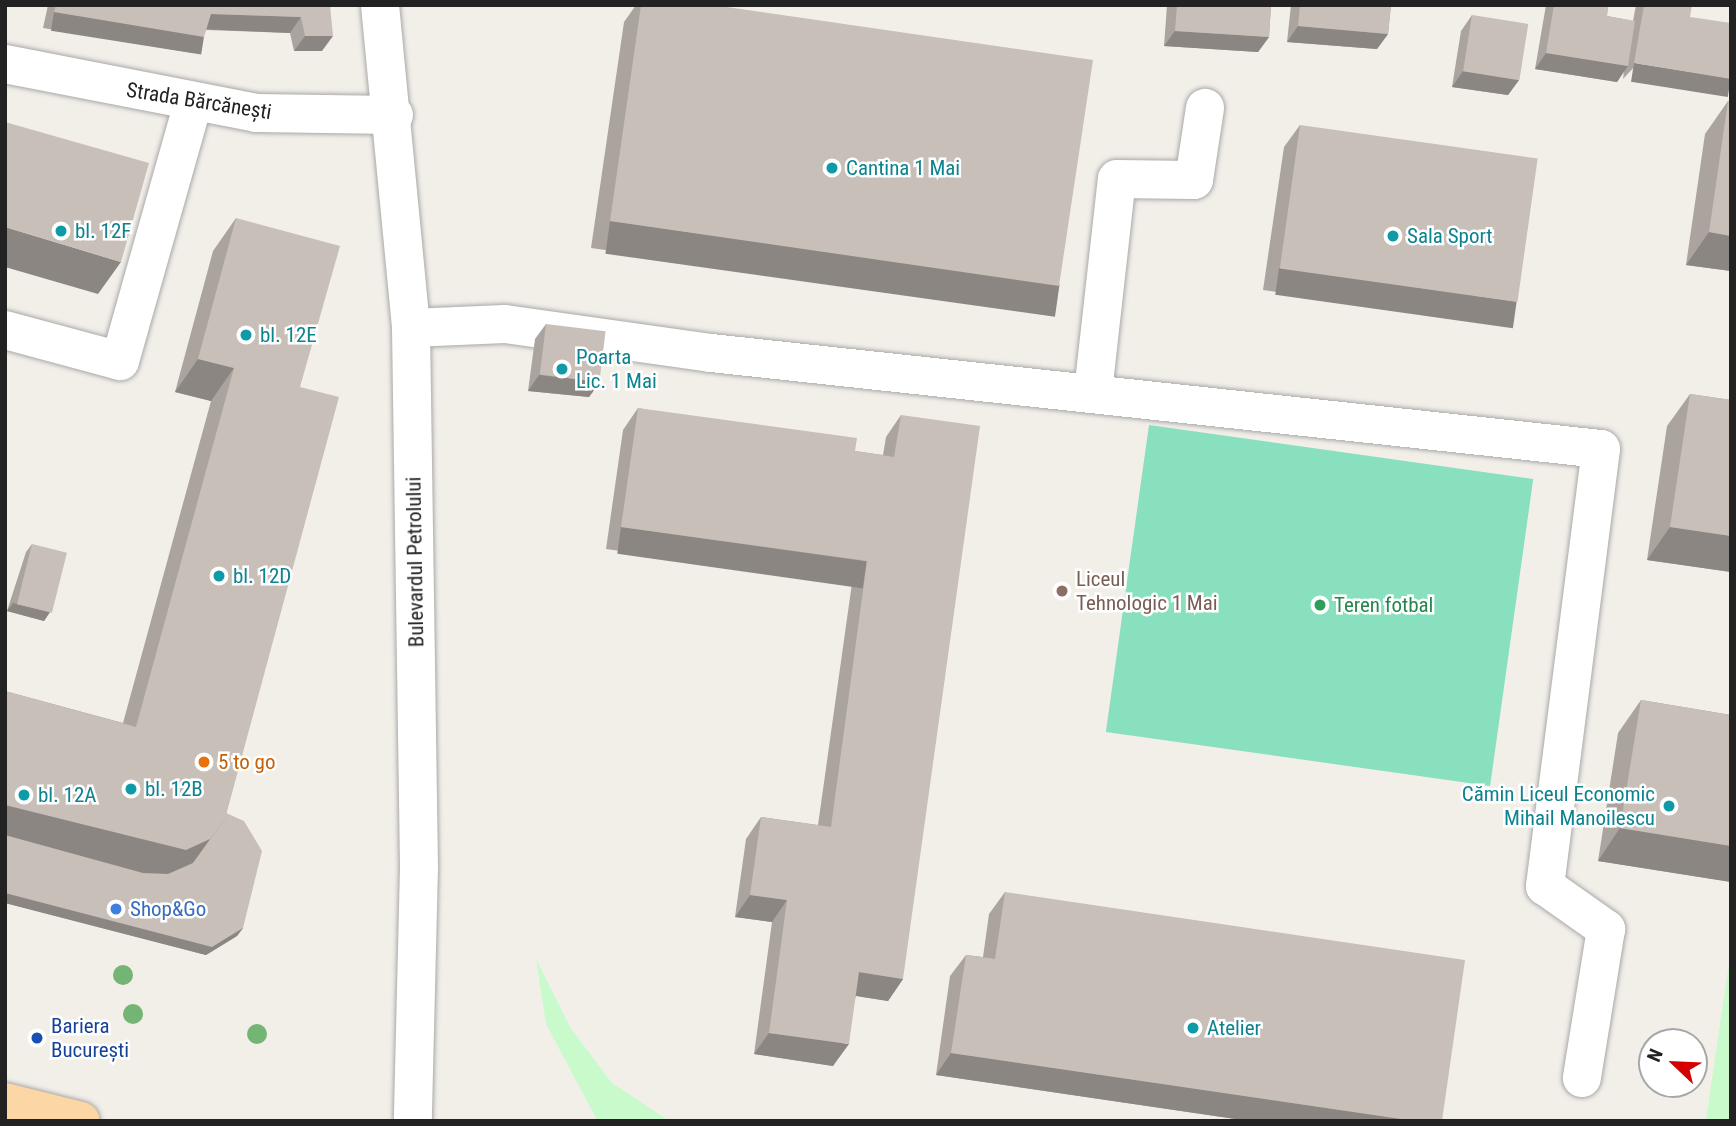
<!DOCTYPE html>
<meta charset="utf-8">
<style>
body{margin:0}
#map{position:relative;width:1736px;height:1126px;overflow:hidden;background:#f2efe9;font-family:"Roboto Condensed",sans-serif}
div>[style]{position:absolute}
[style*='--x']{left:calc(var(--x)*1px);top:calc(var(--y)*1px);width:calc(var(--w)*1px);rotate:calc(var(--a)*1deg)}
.park>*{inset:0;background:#c8facc}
.pitch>*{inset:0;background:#88e0be;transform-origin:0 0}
.roads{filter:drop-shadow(0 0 2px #a9a9a9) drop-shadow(0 0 2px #a9a9a9)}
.minor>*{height:38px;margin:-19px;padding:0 19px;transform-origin:19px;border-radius:19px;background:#fff}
.major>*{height:38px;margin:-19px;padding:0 19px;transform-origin:19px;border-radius:19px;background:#fcd6a4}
.trees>*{width:20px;height:20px;margin:-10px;border-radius:50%;background:#74b475}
.wall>*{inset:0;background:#aba49e}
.shaded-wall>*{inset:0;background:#8b8681;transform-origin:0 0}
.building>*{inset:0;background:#c7bfb8;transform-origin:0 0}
.dots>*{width:19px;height:19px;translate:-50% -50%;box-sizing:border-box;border:4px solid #fff;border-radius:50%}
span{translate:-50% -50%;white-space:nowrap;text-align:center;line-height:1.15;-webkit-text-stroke:5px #fff;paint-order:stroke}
.street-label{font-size:21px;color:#222}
.culture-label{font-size:21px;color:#0d838f}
.left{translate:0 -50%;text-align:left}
.right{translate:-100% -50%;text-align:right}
.education-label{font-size:21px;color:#785e54}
.leisure-label{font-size:21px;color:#27864d}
.food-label{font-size:21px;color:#c56008}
.shop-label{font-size:21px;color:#366cbe}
.transit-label{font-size:21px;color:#164399}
.frame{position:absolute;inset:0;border:7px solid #222;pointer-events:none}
.north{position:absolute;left:1638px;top:1028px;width:70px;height:70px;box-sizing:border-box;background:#fff;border:2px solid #a7a7a7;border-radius:50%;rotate:293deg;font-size:19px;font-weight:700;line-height:28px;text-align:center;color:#222}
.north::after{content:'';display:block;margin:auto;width:24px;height:32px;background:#d40000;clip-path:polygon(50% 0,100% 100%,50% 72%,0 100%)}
</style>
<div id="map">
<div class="park">
<i style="clip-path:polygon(1731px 951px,1731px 1121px,1706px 1121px,1717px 1044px)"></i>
<i style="clip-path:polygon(536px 959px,570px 1027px,611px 1082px,669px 1121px,597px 1120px,546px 1024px)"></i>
</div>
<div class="pitch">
<i style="left:1149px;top:425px;width:388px;height:310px;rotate:8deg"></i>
</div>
<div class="roads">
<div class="minor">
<i style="--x:380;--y:5;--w:324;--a:84.5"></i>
<i style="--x:411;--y:328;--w:539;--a:89.15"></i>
<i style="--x:419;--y:867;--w:254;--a:91.4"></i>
<i style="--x:5;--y:64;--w:256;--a:11"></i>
<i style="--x:256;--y:113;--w:138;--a:0.8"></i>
<i style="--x:411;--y:328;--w:94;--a:-2.4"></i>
<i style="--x:505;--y:324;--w:208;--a:8"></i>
<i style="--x:711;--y:353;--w:895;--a:6.16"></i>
<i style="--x:1601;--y:449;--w:441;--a:97.3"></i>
<i style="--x:1545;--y:886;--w:75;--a:35.2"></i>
<i style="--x:1606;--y:929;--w:151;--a:99.2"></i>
<i style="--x:5;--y:330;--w:119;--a:15.1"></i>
<i style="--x:120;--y:361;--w:268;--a:-74.2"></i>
<i style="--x:1093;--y:392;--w:214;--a:-83.6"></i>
<i style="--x:1117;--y:179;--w:77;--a:0.7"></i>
<i style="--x:1194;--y:180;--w:73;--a:-81.3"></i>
</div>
<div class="major">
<i style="--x:5;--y:1102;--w:78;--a:14"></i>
</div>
</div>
<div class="trees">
<i style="left:123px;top:975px"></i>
<i style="left:133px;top:1014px"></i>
<i style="left:257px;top:1034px"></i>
</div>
<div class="wall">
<i style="clip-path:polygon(48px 5px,330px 5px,322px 51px,294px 51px,290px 33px,206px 30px,193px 53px,43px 28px)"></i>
<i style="clip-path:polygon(636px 5px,713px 5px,1059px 286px,1041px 313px,591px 248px,624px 22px)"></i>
<i style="clip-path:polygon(1167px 5px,1271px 5px,1269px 37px,1258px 52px,1164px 46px)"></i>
<i style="clip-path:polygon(1291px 5px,1391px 5px,1388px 34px,1377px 49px,1287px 42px)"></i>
<i style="clip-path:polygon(1546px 5px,1608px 5px,1607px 16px,1633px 21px,1636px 5px,1692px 5px,1623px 79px,1624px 71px,1617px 82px,1535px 69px)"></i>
<i style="clip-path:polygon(1472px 15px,1519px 80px,1508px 95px,1452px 87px,1461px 31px)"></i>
<i style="clip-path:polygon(1728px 101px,1731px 102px,1731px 271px,1686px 265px,1705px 134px)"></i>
<i style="clip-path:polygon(1300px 125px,1502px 324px,1263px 290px,1284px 147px)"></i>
<i style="clip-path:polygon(236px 218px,300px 387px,226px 813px,243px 928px,237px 936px,206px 955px,5px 903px,5px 691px,123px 723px,211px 401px,175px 392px,213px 251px)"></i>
<i style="clip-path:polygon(546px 324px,600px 382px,589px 397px,528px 391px,535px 339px)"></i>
<i style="clip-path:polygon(1690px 394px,1731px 400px,1731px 572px,1647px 560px,1667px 426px)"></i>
<i style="clip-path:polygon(638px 408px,855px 451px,883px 455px,886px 437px,901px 415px,903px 979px,888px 1001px,856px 996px,833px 1066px,754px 1054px,772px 922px,735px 917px,746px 839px,761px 817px,818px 825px,852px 583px,606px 549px,623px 430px)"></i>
<i style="clip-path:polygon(32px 544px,50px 612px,44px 621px,7px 611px,26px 552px)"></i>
<i style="clip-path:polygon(1641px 700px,1731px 715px,1731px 882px,1598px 861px,1618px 733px)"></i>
<i style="clip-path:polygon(1005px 892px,1442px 1121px,1249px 1121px,936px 1075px,950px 976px,966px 955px,983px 957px,989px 914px)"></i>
</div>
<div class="shaded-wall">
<i style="left:54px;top:12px;width:152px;height:19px;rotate:9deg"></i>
<i style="clip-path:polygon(211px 14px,301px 17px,290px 33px,200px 29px)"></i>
<i style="clip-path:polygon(1298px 26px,1388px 34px,1377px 49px,1287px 42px)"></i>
<i style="clip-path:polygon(1175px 31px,1269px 37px,1258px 52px,1164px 46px)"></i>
<i style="clip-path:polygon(305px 36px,333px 36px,322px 51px,294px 51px)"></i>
<i style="clip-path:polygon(1546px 53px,1628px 66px,1617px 82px,1535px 69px)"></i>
<i style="left:1634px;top:63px;width:98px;height:19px;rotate:9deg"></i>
<i style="clip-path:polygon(1463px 71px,1519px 80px,1508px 95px,1452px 87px)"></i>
<i style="left:610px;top:221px;width:454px;height:33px;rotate:8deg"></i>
<i style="clip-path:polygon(5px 227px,121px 262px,98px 294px,5px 267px)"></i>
<i style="clip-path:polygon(1709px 232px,1731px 236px,1731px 271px,1686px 265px)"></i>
<i style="left:1279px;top:268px;width:240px;height:27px;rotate:8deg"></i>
<i style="clip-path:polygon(198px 359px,234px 368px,211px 401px,175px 392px)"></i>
<i style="clip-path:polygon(539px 375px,600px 382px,589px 397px,528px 391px)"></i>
<i style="left:621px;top:527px;width:248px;height:27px;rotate:8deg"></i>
<i style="clip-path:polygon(1670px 527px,1731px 536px,1731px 572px,1647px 560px)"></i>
<i style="clip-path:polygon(13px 603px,50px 612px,44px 621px,7px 611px)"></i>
<i style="clip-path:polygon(5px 805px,210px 839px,187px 872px,163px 883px,5px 843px)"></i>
<i style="clip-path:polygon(1620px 828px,1731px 846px,1731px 882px,1598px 861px)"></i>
<i style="clip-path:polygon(5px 893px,243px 928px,237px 936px,206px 955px,5px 903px)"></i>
<i style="clip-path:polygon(750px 895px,787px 900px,772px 922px,735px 917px)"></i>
<i style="clip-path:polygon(859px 972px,903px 979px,888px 1001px,844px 994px)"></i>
<i style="clip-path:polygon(769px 1033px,849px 1044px,833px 1066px,754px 1054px)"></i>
<i style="clip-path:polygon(951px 1053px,1415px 1121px,1249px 1121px,936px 1075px)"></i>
</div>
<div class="building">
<i style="clip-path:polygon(56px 5px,330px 5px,333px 36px,305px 36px,301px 17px,211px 14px,204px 37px,54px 12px)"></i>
<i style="clip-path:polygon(641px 5px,713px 5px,1093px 60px,1059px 286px,610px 221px)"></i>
<i style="clip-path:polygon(1177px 5px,1271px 5px,1269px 37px,1175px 31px)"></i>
<i style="clip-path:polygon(1300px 5px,1391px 5px,1388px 34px,1298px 26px)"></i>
<i style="clip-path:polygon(1554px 5px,1608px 5px,1607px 16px,1635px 21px,1628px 66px,1546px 53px)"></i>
<i style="clip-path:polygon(1644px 5px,1692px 5px,1690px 17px,1731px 23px,1731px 79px,1634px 63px)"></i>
<i style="left:1472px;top:15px;width:57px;height:57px;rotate:9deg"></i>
<i style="clip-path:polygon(1728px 101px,1731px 102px,1731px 236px,1709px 232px)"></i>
<i style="clip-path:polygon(5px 122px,149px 163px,121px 262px,5px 227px)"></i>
<i style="left:1300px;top:125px;width:240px;height:145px;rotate:8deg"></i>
<i style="clip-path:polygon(236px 218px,340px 246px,300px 387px,339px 397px,225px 819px,210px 839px,186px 850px,5px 805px,5px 691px,136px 727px,234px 368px,198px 359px)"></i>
<i style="left:546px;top:324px;width:60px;height:51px;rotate:7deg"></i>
<i style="clip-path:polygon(1690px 394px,1731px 400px,1731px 536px,1670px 527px)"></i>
<i style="clip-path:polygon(638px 408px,857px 438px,855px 451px,894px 457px,901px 415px,980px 426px,903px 979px,859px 972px,849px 1044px,769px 1033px,787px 900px,750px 895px,761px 817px,831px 827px,867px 561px,621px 527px)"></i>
<i style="left:32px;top:544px;width:36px;height:62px;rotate:14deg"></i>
<i style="clip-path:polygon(1641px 700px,1731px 715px,1731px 846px,1620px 828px)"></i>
<i style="clip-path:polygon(226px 813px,244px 821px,262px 851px,243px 928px,212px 947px,5px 893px,5px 835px,143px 873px,168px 874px,193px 863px,225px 819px)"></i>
<i style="clip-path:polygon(1005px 892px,1465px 960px,1442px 1121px,1415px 1121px,951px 1053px,966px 955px,995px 959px)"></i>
</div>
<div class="dots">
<i style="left:832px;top:168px;background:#0f9aa8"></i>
<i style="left:61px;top:231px;background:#0f9aa8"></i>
<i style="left:1393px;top:236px;background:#0f9aa8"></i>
<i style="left:246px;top:335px;background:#0f9aa8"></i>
<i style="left:562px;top:369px;background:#0f9aa8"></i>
<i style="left:219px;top:576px;background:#0f9aa8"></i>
<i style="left:1062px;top:591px;background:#8d6e63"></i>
<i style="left:1320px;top:605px;background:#2e9e5b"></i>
<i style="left:204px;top:762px;background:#e8710a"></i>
<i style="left:131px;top:789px;background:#0f9aa8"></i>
<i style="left:24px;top:795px;background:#0f9aa8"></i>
<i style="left:1669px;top:806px;background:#0f9aa8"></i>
<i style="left:116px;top:909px;background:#3f7fe0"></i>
<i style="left:1193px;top:1028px;background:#0f9aa8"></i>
<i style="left:37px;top:1038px;background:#1a4fb4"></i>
</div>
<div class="street-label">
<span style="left:199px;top:101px;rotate:9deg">Strada Bărcănești</span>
<span style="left:415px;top:562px;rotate:-91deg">Bulevardul Petrolului</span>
</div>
<div class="culture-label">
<span class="left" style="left:846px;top:168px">Cantina 1 Mai</span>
<span class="left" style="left:75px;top:231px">bl. 12F</span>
<span class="left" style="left:1407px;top:236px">Sala Sport</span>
<span class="left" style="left:260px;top:335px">bl. 12E</span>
<span class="left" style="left:576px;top:369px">Poarta<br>Lic. 1 Mai</span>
<span class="left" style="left:233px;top:576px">bl. 12D</span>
<span class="left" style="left:145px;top:789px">bl. 12B</span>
<span class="right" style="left:1655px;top:806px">Cămin Liceul Economic<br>Mihail Manoilescu</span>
<span class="left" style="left:38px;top:795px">bl. 12A</span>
<span class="left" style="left:1207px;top:1028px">Atelier</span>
</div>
<div class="education-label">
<span class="left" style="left:1076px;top:591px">Liceul<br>Tehnologic 1 Mai</span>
</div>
<div class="leisure-label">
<span class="left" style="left:1334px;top:605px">Teren fotbal</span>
</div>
<div class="food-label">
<span class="left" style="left:218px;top:762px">5 to go</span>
</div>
<div class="shop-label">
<span class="left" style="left:130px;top:909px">Shop&amp;Go</span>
</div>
<div class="transit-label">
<span class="left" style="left:51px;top:1038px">Bariera<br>București</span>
</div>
<div class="frame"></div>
<div class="north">N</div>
</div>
